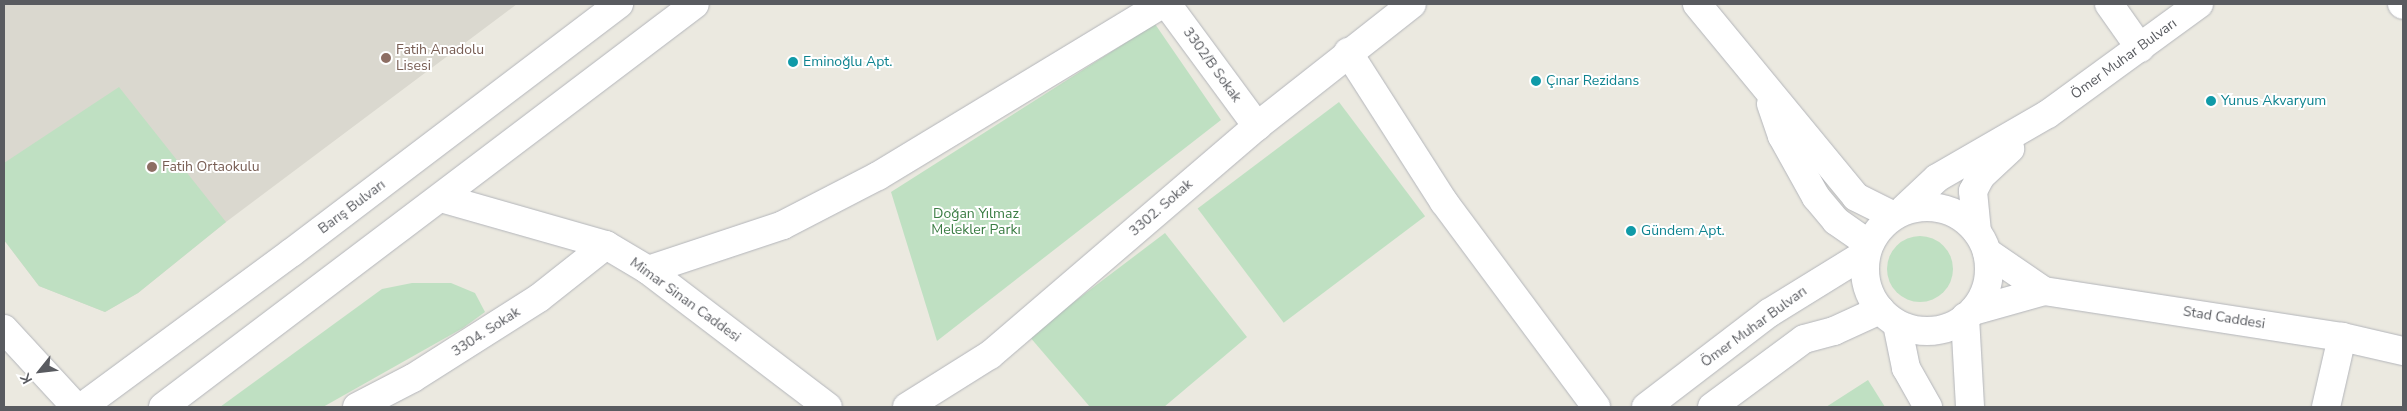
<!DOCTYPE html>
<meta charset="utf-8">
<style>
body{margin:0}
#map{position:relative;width:2407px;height:411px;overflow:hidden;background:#ebe9e0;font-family:"Nunito Sans",sans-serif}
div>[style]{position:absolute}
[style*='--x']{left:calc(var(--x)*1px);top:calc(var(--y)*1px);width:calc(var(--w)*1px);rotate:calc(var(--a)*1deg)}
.education>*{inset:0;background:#dad8cf}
.green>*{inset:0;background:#bfe0c2;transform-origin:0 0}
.round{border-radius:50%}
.roads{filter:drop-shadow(0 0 1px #b3b5ba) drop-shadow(0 0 1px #b3b5ba)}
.street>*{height:28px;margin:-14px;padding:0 14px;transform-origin:14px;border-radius:14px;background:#fff}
.secondary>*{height:28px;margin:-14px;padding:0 14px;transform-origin:14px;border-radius:14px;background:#fff}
.secondary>.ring{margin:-14px;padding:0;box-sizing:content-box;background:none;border:28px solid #fff;border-radius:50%}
.dots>*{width:14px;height:14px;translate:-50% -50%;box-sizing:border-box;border:2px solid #fff;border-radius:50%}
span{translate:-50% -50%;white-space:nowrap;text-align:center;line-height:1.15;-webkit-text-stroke:4px #fff;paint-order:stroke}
.education-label{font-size:14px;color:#785e54}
.left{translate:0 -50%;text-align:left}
.street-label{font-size:14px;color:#595b60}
.culture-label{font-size:14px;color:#0d838f}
.park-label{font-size:14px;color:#3b7d44}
.frame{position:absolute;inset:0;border:5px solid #595b60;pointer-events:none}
.north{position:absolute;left:15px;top:346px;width:50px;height:50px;-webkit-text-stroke:4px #fff;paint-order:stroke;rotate:241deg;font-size:14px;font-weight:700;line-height:20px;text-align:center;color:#595b60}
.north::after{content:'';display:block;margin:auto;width:18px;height:22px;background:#595b60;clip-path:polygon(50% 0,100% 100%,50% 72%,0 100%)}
</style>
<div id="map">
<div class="education">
<i style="clip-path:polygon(4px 4px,517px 4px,226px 222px,138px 293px,105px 312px,39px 286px,4px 240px)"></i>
</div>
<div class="green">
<i style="clip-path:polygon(1155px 24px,1221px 120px,937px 341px,891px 192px)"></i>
<i style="clip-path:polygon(119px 87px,226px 222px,138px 293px,105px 312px,39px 286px,4px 240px,4px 163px)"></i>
<i style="left:1339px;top:102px;width:143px;height:177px;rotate:53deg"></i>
<i style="clip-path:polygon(1165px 233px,1247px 337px,1164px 407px,1090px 407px,1029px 336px)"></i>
<i class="round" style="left:1887px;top:236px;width:66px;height:66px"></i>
<i style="clip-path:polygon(412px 283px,451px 283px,475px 293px,485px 312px,463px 328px,323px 407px,220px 407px,382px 289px)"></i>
<i style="clip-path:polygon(1868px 380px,1885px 407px,1826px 407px)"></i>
</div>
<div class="roads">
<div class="street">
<i style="--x:1167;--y:4;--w:152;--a:53.6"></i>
<i style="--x:2109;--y:4;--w:54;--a:54.8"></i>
<i style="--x:2402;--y:4;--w:1;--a:45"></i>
<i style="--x:1348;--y:52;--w:178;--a:57.4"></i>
<i style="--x:1444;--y:202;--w:255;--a:53.4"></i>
<i style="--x:648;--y:270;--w:142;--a:-18.4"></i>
<i style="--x:783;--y:225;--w:107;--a:-27.3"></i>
<i style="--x:878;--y:176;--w:332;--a:-31.2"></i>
<i style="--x:4;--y:329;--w:106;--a:47.3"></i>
<i style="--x:357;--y:407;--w:63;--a:-27.4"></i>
<i style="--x:413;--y:378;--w:149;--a:-32.4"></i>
<i style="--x:539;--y:298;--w:85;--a:-38.3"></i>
<i style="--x:907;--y:407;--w:98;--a:-32.1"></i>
<i style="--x:990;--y:355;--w:352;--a:-40.6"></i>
<i style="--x:1257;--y:126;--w:197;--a:-38.2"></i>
<i style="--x:2326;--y:407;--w:72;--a:-77.1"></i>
</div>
<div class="secondary">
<i style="--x:1697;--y:4;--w:250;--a:50.5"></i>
<i style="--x:1856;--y:197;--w:42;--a:26.6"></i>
<i style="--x:1771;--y:104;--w:34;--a:71"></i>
<i style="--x:1782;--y:136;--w:70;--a:60.9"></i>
<i style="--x:1816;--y:197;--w:31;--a:50"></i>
<i style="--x:1836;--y:221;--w:40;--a:34.9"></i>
<i style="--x:441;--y:198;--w:172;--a:15.9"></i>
<i style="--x:606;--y:245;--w:49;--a:30.8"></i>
<i style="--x:648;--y:270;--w:226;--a:37.3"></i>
<i class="ring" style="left:1865px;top:207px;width:96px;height:96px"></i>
<i style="--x:1904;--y:209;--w:45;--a:-43.2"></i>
<i style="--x:1937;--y:178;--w:128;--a:-30"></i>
<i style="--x:2048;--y:114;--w:187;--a:-36.1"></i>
<i style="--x:1977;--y:232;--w:41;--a:-95.6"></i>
<i style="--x:1973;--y:191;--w:17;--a:-62"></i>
<i style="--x:1981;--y:176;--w:40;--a:-43"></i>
<i style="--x:1987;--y:252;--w:69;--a:34.4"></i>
<i style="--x:2044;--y:291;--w:302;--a:8.8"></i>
<i style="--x:2342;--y:337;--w:63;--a:12.9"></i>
<i style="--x:1973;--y:311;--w:74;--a:-15.7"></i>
<i style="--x:1965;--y:317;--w:90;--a:86.8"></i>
<i style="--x:1897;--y:324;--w:45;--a:78.4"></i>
<i style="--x:1906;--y:368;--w:45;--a:60.6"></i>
<i style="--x:82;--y:407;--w:260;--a:-36.4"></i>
<i style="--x:291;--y:253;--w:412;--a:-37.2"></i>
<i style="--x:163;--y:407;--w:667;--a:-37.14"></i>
<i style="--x:1646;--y:407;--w:155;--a:-37.4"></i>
<i style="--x:1769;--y:313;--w:114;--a:-31.7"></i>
<i style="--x:1712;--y:407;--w:114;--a:-36.5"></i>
<i style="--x:1804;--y:339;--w:31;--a:-15"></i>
<i style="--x:1834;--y:331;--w:51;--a:-24.5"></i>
</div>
</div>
<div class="dots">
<i style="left:386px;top:58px;background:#8d6e63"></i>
<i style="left:793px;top:62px;background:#0f9aa8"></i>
<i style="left:1536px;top:81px;background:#0f9aa8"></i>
<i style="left:2211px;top:101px;background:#0f9aa8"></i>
<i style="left:152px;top:167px;background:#8d6e63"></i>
<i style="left:1631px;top:231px;background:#0f9aa8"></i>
</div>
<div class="education-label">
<span class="left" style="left:396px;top:58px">Fatih Anadolu<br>Lisesi</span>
<span class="left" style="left:162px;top:167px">Fatih Ortaokulu</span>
</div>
<div class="street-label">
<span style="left:2124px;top:59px;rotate:-36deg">Ömer Muhar Bulvarı</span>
<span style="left:1212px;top:65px;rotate:54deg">3302/B Sokak</span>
<span style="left:352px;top:207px;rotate:-37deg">Barış Bulvarı</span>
<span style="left:1161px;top:208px;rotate:-41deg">3302. Sokak</span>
<span style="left:685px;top:300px;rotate:36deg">Mimar Sinan Caddesi</span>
<span style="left:2224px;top:318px;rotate:9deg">Stad Caddesi</span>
<span style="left:1754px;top:327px;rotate:-36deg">Ömer Muhar Bulvarı</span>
<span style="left:486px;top:332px;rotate:-33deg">3304. Sokak</span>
</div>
<div class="culture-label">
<span class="left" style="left:803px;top:62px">Eminoğlu Apt.</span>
<span class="left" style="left:1546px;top:81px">Çınar Rezidans</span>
<span class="left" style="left:2221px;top:101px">Yunus Akvaryum</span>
<span class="left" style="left:1641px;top:231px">Gündem Apt.</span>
</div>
<div class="park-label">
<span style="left:976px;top:222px">Doğan Yılmaz<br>Melekler Parkı</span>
</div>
<div class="frame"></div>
<div class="north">K</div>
</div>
